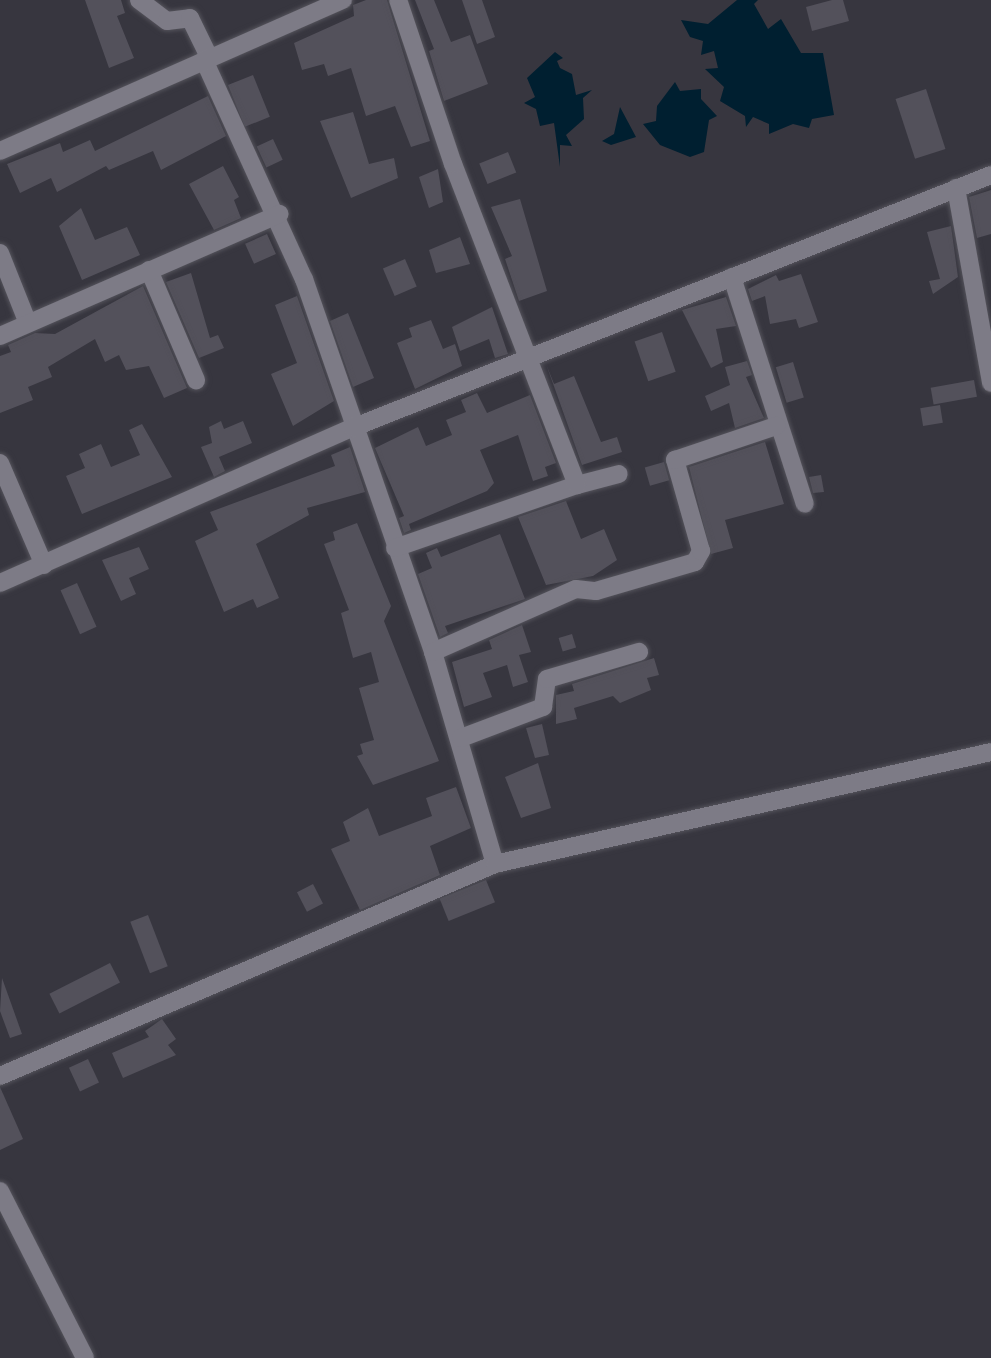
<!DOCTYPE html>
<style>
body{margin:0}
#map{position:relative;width:991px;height:1358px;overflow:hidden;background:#37363f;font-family:"IBM Plex Serif",serif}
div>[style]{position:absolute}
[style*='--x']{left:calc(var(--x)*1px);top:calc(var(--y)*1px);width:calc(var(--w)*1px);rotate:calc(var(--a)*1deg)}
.water>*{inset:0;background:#001f30}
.building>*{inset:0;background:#53515b;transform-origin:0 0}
.roads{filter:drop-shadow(0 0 2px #54535b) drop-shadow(0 0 2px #54535b)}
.minor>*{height:18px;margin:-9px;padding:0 9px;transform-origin:9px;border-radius:9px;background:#7d7b86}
span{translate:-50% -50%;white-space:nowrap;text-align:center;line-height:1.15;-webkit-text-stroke:7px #37363f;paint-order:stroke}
</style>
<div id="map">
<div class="water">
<i style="clip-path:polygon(737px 0,758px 0,754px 4px,768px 29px,781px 19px,801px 53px,823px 53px,834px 115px,812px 119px,809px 128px,793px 124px,769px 134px,769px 124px,753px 117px,746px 127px,745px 116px,720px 101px,724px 87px,705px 69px,718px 68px,714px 51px,701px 55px,703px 41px,690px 37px,681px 20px,708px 24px)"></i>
<i style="clip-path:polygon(555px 52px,563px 58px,557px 61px,560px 68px,572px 74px,576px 95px,592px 90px,583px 98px,584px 119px,566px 135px,572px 146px,560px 145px,560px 167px,554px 123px,540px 126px,536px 109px,524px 103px,535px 97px,527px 78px)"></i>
<i style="clip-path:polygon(675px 82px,680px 91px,701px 89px,701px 99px,717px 116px,709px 120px,704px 152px,690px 157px,660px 145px,643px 124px,656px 121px,657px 106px)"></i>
<i style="clip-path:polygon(620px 107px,636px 137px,611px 145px,602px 141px,614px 134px)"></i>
</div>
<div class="building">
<i style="clip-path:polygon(85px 0,121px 0,125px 13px,117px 16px,134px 58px,109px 68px)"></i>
<i style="clip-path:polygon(366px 0,387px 0,430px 141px,411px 147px,395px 106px,366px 116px,351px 68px,328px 76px,324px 64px,302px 70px,294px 43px,354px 16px,353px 5px)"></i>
<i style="clip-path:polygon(415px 0,434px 0,451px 42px,470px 35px,488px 84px,444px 101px,429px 51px,434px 49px)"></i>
<i style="clip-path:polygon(462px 0,482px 0,495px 37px,477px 44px)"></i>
<i style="clip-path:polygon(832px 0,843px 0,849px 21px,812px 31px,806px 7px)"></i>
<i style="left:253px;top:75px;width:45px;height:27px;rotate:68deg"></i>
<i style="left:926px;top:89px;width:63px;height:32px;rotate:72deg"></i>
<i style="clip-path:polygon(208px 96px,226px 136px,161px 170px,153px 151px,109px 170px,106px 166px,57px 192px,51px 178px,20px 193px,7px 164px,60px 143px,63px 152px,90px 140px,95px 151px)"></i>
<i style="clip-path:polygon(353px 112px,369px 164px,394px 158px,398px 178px,351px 198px,320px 121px)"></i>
<i style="left:273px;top:139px;width:23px;height:18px;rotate:65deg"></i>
<i style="left:508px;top:152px;width:22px;height:31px;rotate:68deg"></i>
<i style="clip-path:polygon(223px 166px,239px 197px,234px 200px,241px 218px,214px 230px,189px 184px)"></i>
<i style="clip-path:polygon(438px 169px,443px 202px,429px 208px,419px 177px)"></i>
<i style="clip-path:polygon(991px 190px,991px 234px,977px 238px,969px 197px)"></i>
<i style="clip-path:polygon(520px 199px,547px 291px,519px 301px,505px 259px,512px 256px,491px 207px)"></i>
<i style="clip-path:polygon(81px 208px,95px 240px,127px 227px,140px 255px,82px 280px,59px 226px)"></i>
<i style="clip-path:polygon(951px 226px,958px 277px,933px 294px,929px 281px,940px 279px,927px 232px)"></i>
<i style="left:267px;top:234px;width:22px;height:24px;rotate:66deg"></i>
<i style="clip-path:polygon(460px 237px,470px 264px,436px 273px,429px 250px)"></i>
<i style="left:405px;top:259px;width:30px;height:24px;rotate:67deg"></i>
<i style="clip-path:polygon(191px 273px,210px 338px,218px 335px,224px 348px,199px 358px,166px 282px)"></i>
<i style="clip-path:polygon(801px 274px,818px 322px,799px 328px,796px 319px,770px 324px,765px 296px,752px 301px,748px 289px,776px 275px,779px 281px)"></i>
<i style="clip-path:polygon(143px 286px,187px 388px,164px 398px,149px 366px,126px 370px,119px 355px,105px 362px,95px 339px,48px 367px,52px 377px,28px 387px,33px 400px,0 413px,0 356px,11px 352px,8px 345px,35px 333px,55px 334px)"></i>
<i style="clip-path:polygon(297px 296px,334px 401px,293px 426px,271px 374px,297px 363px,275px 305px)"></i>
<i style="clip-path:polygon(726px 297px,736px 326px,716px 329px,723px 362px,711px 368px,682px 310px)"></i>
<i style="clip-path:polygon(492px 307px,508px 354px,495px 358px,489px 339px,460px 351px,452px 327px)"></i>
<i style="clip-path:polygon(348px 313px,374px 378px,353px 387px,330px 321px)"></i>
<i style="clip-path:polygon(431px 320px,443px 349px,455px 344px,462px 366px,415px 389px,397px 343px,412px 337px,409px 328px)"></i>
<i style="left:662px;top:332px;width:42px;height:29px;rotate:71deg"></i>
<i style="clip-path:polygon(747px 361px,752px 375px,746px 377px,764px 418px,735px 428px,729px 403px,711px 411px,705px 396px,730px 385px,725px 367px)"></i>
<i style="left:793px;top:362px;width:37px;height:18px;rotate:73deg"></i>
<i style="clip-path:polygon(546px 364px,554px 384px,574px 376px,601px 442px,617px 437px,622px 452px,582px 465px)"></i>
<i style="left:974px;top:380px;width:17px;height:44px;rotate:80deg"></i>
<i style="clip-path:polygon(477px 393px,487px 413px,530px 395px,556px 463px,545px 467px,548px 476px,533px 481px,518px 435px,480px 450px,494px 483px,487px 491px,409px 524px,411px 530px,404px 533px,399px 518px,404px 516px,375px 448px,418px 427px,426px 446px,452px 435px,446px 420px,466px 412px,461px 400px)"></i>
<i style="left:940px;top:405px;width:18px;height:20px;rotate:81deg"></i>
<i style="clip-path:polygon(221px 421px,224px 429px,243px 421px,252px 443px,219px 457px,225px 471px,214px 477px,201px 447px,212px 443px,209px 427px)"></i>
<i style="clip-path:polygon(142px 424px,172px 477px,82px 514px,66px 476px,85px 468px,79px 454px,101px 444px,111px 467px,140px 455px,129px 430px)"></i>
<i style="clip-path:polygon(765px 442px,784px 504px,725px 520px,733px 548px,711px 554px,689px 467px)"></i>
<i style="clip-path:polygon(350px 447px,365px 492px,307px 508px,309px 515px,256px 544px,279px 598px,257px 608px,253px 599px,224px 612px,195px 541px,218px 530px,210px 512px,335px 466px,331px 455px)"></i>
<i style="left:664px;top:462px;width:19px;height:20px;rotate:74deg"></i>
<i style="clip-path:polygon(821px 475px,824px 492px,813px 493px,809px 477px)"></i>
<i style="clip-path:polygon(566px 501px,581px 539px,604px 529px,617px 560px,593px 576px,546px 585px,518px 517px)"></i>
<i style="clip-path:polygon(357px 523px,391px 606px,384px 621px,439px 761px,373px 785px,357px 756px,363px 754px,360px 744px,374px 740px,359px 688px,379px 682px,371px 652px,353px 658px,341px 613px,349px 610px,324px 544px,335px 540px,333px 532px)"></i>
<i style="clip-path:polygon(500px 534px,525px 599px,445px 626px,448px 633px,440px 637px,418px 574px,432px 568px,426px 553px,437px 548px,441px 557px)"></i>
<i style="clip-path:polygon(139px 547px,149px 569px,129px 578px,136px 594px,121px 601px,102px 560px)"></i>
<i style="left:77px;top:583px;width:48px;height:18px;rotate:66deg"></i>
<i style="clip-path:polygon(522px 625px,531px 652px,519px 655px,528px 682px,513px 687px,507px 665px,483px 673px,492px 697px,464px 707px,452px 662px,492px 649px,489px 640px)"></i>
<i style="left:572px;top:634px;width:14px;height:14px;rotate:73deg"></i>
<i style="clip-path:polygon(654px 658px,659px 675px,647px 678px,651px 690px,620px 703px,613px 696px,574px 708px,577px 719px,556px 724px,556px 695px,574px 691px,572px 684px)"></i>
<i style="clip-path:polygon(542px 724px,549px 755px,535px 758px,526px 728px)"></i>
<i style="clip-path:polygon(538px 763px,551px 808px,521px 818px,505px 777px)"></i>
<i style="clip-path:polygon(456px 787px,471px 828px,430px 846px,440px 875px,360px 910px,331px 849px,350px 841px,343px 822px,368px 808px,379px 836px,432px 816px,426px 798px)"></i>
<i style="left:486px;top:880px;width:24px;height:50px;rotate:68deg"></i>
<i style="left:313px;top:884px;width:22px;height:18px;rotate:63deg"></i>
<i style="left:148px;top:915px;width:55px;height:19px;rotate:69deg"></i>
<i style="left:110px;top:963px;width:22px;height:68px;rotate:63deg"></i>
<i style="clip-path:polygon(2px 978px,22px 1034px,10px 1038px,0 1011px)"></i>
<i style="clip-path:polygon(162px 1019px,176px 1039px,168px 1045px,176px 1055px,123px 1078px,112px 1053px,149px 1037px,145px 1031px)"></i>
<i style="left:88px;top:1059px;width:26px;height:21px;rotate:65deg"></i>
<i style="clip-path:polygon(0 1087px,23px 1139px,0 1150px)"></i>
</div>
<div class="roads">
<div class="minor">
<i style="--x:139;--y:0;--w:35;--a:37"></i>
<i style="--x:167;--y:21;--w:23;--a:-7"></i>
<i style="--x:190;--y:18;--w:43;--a:64"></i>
<i style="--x:204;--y:60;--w:241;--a:65.5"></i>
<i style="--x:304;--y:279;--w:395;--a:70.9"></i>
<i style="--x:433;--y:652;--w:221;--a:73.7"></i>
<i style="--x:0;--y:151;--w:375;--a:-23.8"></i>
<i style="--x:956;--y:188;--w:198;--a:79.8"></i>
<i style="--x:0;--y:253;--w:73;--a:68.3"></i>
<i style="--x:149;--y:270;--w:120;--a:66.9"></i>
<i style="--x:732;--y:277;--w:238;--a:72.2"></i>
<i style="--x:0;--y:336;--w:305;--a:-23.6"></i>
<i style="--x:0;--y:463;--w:111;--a:66.7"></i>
<i style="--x:577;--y:485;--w:43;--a:-14.7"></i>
<i style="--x:395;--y:548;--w:193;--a:-19.1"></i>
<i style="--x:577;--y:485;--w:344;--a:-111.1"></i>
<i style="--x:453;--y:164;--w:173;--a:-108.5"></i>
<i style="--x:0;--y:583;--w:385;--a:-23.8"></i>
<i style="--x:352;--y:428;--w:687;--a:-21.6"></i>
<i style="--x:433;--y:652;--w:156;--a:-23.8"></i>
<i style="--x:576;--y:589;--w:20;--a:6"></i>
<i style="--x:596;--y:591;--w:103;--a:-16.3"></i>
<i style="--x:695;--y:562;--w:13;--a:-61"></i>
<i style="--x:701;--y:551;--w:95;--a:-105.9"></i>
<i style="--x:675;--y:460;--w:107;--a:-18.6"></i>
<i style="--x:461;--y:738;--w:88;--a:-20.7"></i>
<i style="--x:543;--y:707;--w:28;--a:-82"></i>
<i style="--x:547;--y:679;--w:96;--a:-16.4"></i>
<i style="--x:0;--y:1076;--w:538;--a:-23.18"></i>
<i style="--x:495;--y:864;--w:508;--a:-12.72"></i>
<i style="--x:0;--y:1191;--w:187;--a:63"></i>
</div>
</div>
</div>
